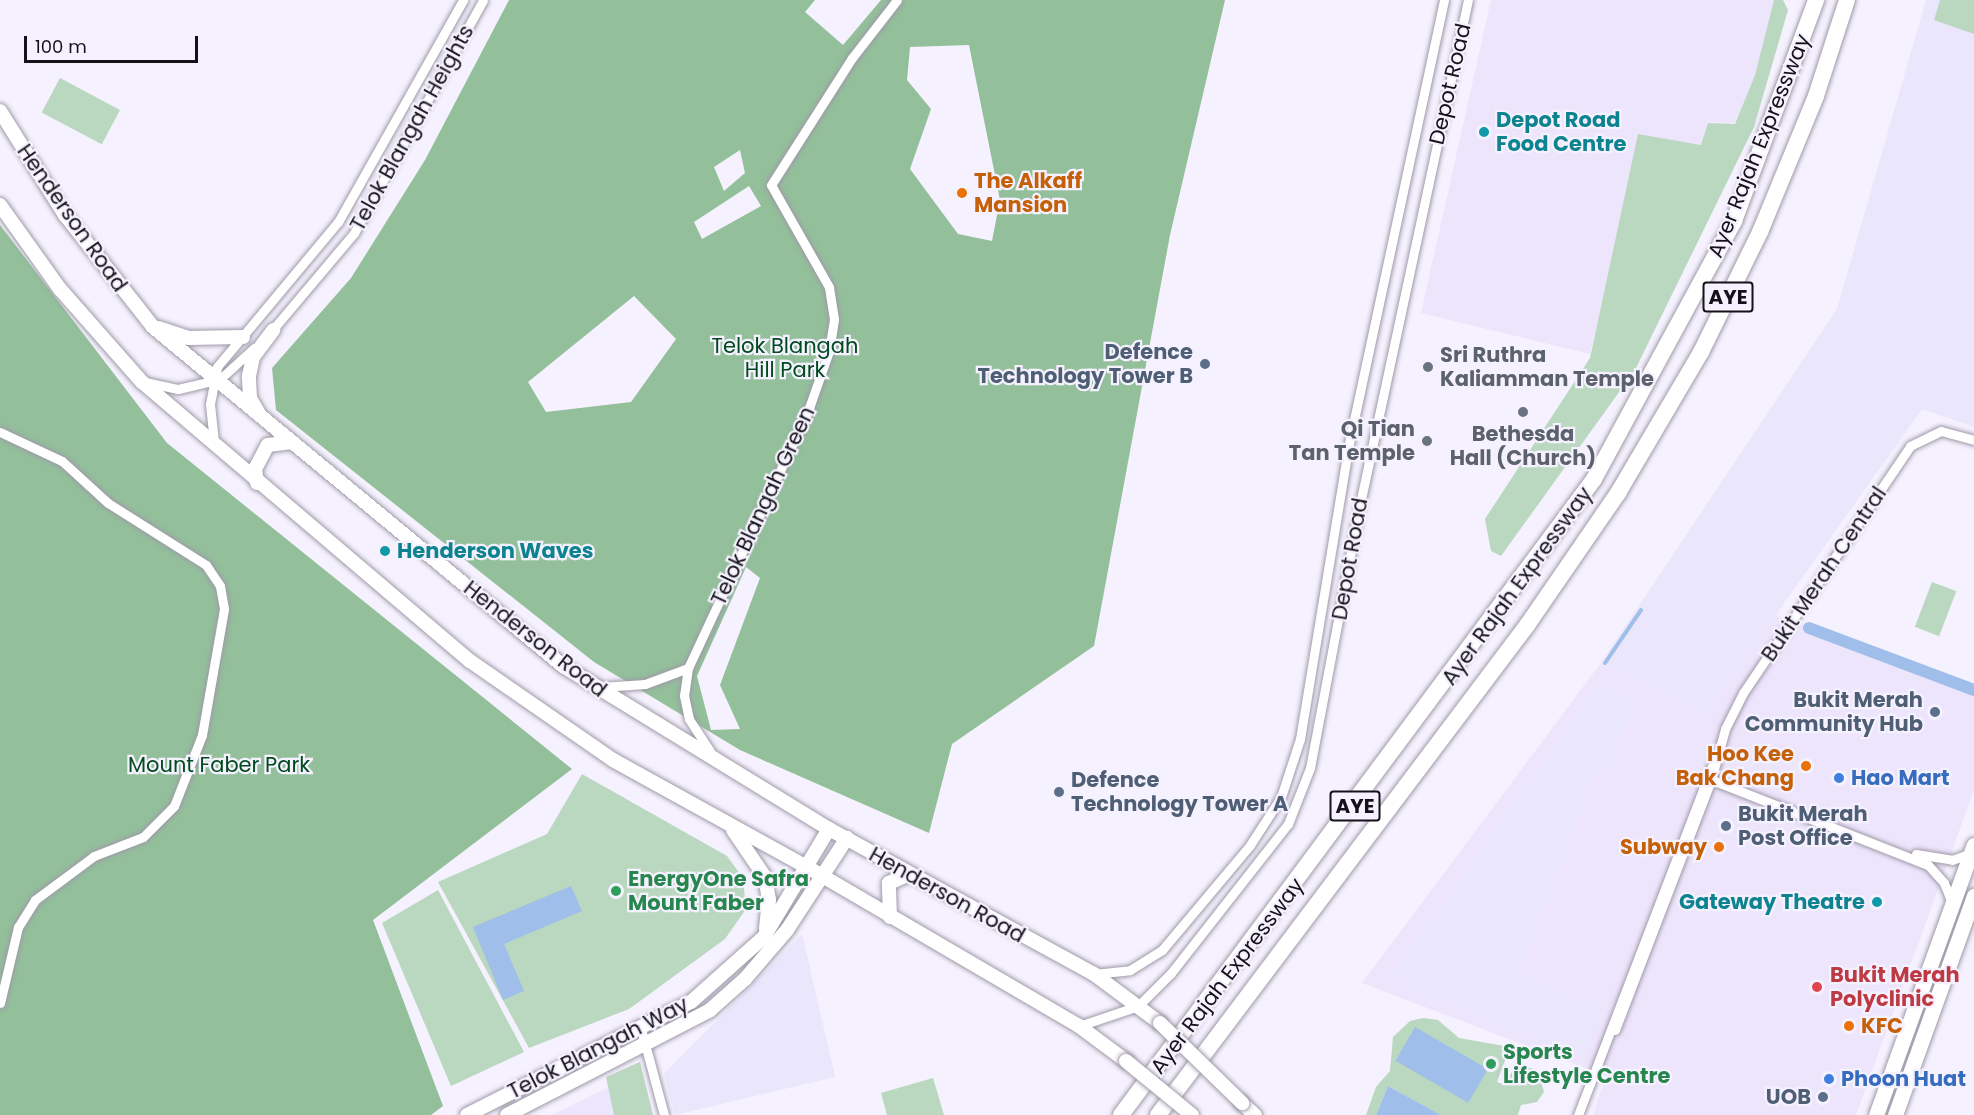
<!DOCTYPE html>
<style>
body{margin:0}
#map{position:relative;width:1974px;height:1115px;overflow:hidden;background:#f5f1fe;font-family:Poppins,sans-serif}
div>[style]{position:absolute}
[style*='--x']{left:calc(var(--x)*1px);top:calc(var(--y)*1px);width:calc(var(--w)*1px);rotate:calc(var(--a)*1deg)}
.built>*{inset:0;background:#ede5fc}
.industrial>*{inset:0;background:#eae6fc}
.green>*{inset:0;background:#bad7bf;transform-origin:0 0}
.forest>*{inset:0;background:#93bf9b}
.water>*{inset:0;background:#9fbee9;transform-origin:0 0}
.stream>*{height:4px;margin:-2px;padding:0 2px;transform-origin:2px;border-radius:2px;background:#9fbee9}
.canal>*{height:12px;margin:-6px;padding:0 6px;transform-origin:6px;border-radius:6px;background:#9fbee9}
.roads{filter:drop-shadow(0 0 2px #9f9aa8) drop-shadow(0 0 2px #9f9aa8)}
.street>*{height:9px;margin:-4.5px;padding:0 4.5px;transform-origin:4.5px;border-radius:4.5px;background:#fff}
.secondary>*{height:14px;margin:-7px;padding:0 7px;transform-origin:7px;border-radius:7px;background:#fff}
.primary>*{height:15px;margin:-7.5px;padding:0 7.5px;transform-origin:7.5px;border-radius:7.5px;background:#fff}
.highway>*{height:16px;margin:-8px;padding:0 8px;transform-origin:8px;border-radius:8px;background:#fff}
.bridges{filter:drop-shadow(0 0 2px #9f9aa8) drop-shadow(0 0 2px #9f9aa8)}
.secondary-bridge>*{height:14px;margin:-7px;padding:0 7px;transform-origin:7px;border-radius:7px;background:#fff}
.dots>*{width:16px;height:16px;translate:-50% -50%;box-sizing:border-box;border:3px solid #f5f1fe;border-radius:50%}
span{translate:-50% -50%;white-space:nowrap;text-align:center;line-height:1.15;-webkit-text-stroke:4.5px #f5f1fe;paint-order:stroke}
.shield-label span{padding:2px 4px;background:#f5f1fe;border:2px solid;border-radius:4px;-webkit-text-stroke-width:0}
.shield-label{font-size:20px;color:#141218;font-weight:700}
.street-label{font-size:21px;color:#141218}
.culture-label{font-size:21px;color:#0d838f;font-weight:700}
.left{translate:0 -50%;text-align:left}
.right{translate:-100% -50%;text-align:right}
.food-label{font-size:21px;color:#c56008;font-weight:700}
.park-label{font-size:21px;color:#004b1d}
.service-label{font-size:21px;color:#4e5e75;font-weight:700}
.worship-label{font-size:21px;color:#5b616d;font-weight:700}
.shop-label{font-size:21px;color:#366cbe;font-weight:700}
.leisure-label{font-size:21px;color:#27864d;font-weight:700}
.health-label{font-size:21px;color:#be3a42;font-weight:700}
.scale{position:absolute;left:24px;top:36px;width:174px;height:27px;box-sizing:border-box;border:3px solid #141218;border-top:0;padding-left:8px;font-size:18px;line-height:21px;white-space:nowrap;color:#141218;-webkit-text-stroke:4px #f5f1fe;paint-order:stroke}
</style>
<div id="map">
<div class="built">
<i style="clip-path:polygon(1491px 0,1774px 0,1755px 75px,1735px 123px,1708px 122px,1702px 145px,1640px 135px,1590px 354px,1421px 313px)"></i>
<i style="clip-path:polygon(1776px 615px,1974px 690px,1974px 790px,1856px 1115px,1593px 1115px,1606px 1076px,1362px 983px,1600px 664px,1706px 713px)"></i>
<i style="clip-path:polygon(634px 1075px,644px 1115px,552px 1115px)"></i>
</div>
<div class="industrial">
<i style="clip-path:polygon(1926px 0,1974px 0,1974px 427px,1922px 409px,1706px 713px,1600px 664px,1837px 309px)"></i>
<i style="clip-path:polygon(1600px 682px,1635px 697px,1609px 773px,1596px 769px,1519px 975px,1604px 1007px,1586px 1058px,1409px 990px,1396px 978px,1397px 968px)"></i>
<i style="clip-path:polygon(802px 934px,835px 1077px,675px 1115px,664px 1074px)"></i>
</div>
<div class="green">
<i style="clip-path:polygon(1774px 0,1783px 0,1788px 10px,1754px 127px,1635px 370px,1501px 556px,1491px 551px,1485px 519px,1590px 358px,1638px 134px,1701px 145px,1708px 123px,1735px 124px,1755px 75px)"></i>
<i style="clip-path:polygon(1940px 0,1974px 0,1974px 34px,1934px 20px)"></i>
<i style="left:60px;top:78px;width:68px;height:39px;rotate:28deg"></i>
<i style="left:1932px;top:582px;width:26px;height:48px;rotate:21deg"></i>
<i style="clip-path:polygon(582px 774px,727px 856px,743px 878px,746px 909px,725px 939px,629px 1009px,529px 1048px,438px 882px,547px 834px)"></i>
<i style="clip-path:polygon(438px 890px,524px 1052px,451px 1086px,382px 923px)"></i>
<i style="clip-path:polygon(1423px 1018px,1438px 1020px,1459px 1038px,1510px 1047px,1497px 1082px,1505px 1085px,1513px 1070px,1525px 1067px,1538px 1070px,1544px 1092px,1537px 1102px,1521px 1105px,1518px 1115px,1441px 1115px,1388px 1086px,1376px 1115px,1366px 1115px,1376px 1087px,1390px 1071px,1393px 1037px,1410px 1021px)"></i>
<i style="clip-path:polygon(640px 1062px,653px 1115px,614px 1115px,606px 1077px)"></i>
<i style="clip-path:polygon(933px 1078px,944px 1115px,887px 1115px,881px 1093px)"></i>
</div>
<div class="forest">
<i style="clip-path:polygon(evenodd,509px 0,815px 0,805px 12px,843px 45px,881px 0,1225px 0,1170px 235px,1094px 646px,952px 744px,929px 833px,740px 750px,594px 662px,276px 410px,272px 368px,351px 278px,425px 160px,509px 0,969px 45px,1000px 200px,992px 241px,958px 234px,910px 169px,931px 109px,907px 80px,910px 47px,969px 45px,509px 0,740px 150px,745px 173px,724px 191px,714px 167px,740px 150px,509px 0,749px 186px,761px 206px,702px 239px,694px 222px,749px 186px,509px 0,634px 296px,676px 339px,631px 402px,546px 412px,528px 382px,634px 296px,509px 0,746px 567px,760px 578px,720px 685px,740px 729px,711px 730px,697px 676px,746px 567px)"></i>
<i style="clip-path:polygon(0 225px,167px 443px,572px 769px,373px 920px,443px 1106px,431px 1115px,0 1115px)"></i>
</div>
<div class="water">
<i style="clip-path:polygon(571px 886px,582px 911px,504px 944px,524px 991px,503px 1000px,473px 927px)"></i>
<i style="left:1415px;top:1027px;width:84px;height:39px;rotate:30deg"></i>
<i style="clip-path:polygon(1388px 1086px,1441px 1115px,1376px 1115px)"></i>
</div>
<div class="stream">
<i style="--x:1605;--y:663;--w:64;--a:-55.8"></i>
</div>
<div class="canal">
<i style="--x:1809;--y:628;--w:176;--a:20.6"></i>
</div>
<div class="roads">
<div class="street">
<i style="--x:269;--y:334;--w:132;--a:-49.9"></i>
<i style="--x:354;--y:233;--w:266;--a:-61"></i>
<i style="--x:145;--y:382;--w:34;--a:12"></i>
<i style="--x:178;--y:389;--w:43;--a:-13.4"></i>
<i style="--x:220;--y:379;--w:46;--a:-42.4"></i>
<i style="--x:0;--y:432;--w:68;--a:25.1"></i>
<i style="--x:62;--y:461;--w:62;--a:42.4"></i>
<i style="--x:108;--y:503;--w:116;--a:32.3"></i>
<i style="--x:206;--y:565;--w:25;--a:56"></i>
<i style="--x:220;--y:586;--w:23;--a:80"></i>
<i style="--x:224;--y:609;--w:128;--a:99.9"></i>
<i style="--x:202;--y:735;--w:76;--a:111.5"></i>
<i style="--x:174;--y:806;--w:44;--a:135"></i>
<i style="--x:143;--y:837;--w:53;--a:158.8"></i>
<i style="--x:94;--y:856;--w:74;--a:143.3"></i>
<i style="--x:35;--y:900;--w:32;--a:122"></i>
<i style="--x:18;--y:927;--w:78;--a:103.3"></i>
<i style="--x:214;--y:442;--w:38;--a:-96"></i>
<i style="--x:210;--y:404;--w:38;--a:-79"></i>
<i style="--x:217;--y:367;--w:189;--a:-50.2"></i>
<i style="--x:338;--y:222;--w:255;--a:-60.6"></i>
<i style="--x:601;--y:687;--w:44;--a:-3.9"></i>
<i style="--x:645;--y:684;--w:46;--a:-20.4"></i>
<i style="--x:713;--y:756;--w:44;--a:-123"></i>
<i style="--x:689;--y:719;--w:24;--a:-102"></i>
<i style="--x:684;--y:696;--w:28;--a:-82"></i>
<i style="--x:688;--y:668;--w:287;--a:-65"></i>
<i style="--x:809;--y:408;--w:60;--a:-70.7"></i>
<i style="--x:829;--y:351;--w:32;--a:-81"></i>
<i style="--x:834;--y:319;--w:32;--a:-99"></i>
<i style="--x:829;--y:287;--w:117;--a:-119.6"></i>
<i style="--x:771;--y:185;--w:151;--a:-57.5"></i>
<i style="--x:852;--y:58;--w:73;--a:-52.2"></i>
<i style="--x:1707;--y:778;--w:238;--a:21.5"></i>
<i style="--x:1928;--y:865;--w:24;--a:48"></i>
<i style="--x:1944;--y:883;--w:22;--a:68"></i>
<i style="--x:1916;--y:854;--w:36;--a:9"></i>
<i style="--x:1952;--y:860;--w:20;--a:-20"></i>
<i style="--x:1094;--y:974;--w:36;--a:-6"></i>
<i style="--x:1130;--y:970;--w:38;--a:-32"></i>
<i style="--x:1162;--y:950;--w:137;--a:-50"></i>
<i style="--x:1250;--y:845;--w:57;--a:-57.1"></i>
<i style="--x:1281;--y:797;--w:61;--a:-71.9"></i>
<i style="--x:1300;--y:739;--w:295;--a:-80.6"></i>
<i style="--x:1348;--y:448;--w:458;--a:-77.9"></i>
<i style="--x:1079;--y:1026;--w:62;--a:-18.7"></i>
<i style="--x:1138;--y:1006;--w:47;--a:-45"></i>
<i style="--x:1171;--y:973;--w:189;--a:-51.9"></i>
<i style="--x:1288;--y:824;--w:60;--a:-68.6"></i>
<i style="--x:1310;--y:768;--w:269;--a:-79.3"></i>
<i style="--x:1360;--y:504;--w:515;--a:-77.91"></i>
<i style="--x:641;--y:1029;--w:89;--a:75"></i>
<i style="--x:1615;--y:1030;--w:268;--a:-69"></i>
<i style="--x:1711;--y:780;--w:53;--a:-74.6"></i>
<i style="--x:1725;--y:729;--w:40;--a:-63.4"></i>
<i style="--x:1743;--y:693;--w:298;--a:-55.9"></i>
<i style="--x:1910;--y:446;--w:34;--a:-26"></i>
<i style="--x:1941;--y:431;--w:34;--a:15"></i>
<i style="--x:1578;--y:1115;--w:374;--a:-69"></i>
</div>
<div class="secondary">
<i style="--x:0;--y:111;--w:123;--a:58"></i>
<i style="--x:65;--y:215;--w:142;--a:51.8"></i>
<i style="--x:153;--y:327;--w:532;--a:39.58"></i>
<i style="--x:563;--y:666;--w:312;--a:31.5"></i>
<i style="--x:829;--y:829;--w:302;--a:28.7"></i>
<i style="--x:1094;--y:974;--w:82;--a:36.6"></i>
<i style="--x:0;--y:205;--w:103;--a:54.5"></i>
<i style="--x:60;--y:289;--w:124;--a:48.6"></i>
<i style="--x:142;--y:382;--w:431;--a:40.4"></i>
<i style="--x:470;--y:661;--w:174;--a:34.7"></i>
<i style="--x:613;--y:760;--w:222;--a:28.9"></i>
<i style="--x:807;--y:867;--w:315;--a:30.3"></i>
<i style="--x:1079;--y:1026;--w:59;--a:36.7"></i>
<i style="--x:158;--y:328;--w:32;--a:18"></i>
<i style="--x:188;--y:338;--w:55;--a:-1"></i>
<i style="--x:258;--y:412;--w:16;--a:-120"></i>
<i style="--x:250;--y:398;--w:22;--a:-93"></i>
<i style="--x:249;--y:376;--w:19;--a:-78"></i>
<i style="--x:253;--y:357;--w:34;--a:-53"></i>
<i style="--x:257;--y:483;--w:14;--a:-98"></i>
<i style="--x:255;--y:469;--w:27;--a:-62"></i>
<i style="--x:268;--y:445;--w:24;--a:-7"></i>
<i style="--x:733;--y:830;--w:57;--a:55.8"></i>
<i style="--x:765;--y:877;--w:23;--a:80"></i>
<i style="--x:769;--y:900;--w:29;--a:96"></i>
<i style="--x:890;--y:917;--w:34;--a:-92"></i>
<i style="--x:889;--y:883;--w:22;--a:-24"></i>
<i style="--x:1242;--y:1103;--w:18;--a:43"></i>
<i style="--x:467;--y:1115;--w:251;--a:-26.8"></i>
<i style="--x:691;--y:1002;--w:98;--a:-41.7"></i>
<i style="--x:764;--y:937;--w:126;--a:-59"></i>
<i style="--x:507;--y:1115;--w:229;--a:-27.3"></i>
<i style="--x:710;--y:1010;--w:47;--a:-41.5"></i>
<i style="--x:745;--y:979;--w:65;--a:-49.4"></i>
<i style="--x:787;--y:930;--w:110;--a:-56.9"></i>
</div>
<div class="primary">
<i style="--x:1876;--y:1115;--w:287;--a:-70.1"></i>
<i style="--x:1895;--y:1115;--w:233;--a:-70.2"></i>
</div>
<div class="highway">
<i style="--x:1121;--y:1115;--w:793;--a:-53.36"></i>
<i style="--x:1594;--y:479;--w:294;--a:-61.5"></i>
<i style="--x:1734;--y:221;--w:236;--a:-69.6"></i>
<i style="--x:1158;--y:1115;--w:615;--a:-53"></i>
<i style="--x:1528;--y:624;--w:159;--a:-55.5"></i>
<i style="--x:1618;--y:493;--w:164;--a:-59.5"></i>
<i style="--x:1701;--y:352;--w:134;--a:-63.8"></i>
<i style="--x:1760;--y:232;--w:147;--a:-67.6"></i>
<i style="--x:1816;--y:96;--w:101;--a:-72.1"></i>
</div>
</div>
<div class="bridges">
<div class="secondary-bridge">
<i style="--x:1160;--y:1023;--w:115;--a:44.3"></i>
<i style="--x:1126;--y:1061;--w:85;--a:39.3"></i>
</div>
</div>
<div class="dots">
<i style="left:1484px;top:132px;background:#0f9aa8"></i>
<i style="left:962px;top:193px;background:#e8710a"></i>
<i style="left:1205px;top:364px;background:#5c6f8a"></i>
<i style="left:1428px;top:367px;background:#6b7280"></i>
<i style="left:1523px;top:412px;background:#6b7280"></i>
<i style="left:1427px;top:441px;background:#6b7280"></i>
<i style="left:385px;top:551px;background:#0f9aa8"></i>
<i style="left:1935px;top:712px;background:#5c6f8a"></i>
<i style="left:1806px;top:766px;background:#e8710a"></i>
<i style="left:1839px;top:778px;background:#3f7fe0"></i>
<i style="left:1059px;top:792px;background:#5c6f8a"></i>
<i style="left:1726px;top:826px;background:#5c6f8a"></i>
<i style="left:1719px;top:847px;background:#e8710a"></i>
<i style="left:616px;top:891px;background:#2e9e5b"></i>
<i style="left:1877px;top:902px;background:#0f9aa8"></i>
<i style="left:1817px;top:987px;background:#e0444e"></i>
<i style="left:1849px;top:1026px;background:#e8710a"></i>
<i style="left:1491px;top:1064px;background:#2e9e5b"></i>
<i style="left:1829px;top:1079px;background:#3f7fe0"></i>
<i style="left:1823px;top:1097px;background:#5c6f8a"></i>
</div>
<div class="shield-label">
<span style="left:1728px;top:297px">AYE</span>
<span style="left:1355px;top:806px">AYE</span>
</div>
<div class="street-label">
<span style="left:1450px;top:84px;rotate:-77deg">Depot Road</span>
<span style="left:412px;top:128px;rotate:-61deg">Telok Blangah Heights</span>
<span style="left:1759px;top:146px;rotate:-68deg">Ayer Rajah Expressway</span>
<span style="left:72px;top:218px;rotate:55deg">Henderson Road</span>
<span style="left:763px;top:506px;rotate:-65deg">Telok Blangah Green</span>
<span style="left:1350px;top:559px;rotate:-80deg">Depot Road</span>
<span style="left:1824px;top:574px;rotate:-56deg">Bukit Merah Central</span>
<span style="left:1517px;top:586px;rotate:-54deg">Ayer Rajah Expressway</span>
<span style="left:535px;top:639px;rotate:38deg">Henderson Road</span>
<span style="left:947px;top:895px;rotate:29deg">Henderson Road</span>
<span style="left:1227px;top:976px;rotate:-53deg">Ayer Rajah Expressway</span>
<span style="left:598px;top:1048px;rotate:-27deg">Telok Blangah Way</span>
</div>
<div class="culture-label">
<span class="left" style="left:1496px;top:132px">Depot Road<br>Food Centre</span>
<span class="left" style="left:397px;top:551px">Henderson Waves</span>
<span class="right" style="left:1865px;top:902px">Gateway Theatre</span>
</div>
<div class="food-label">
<span class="left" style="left:974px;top:193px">The Alkaff<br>Mansion</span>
<span class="right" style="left:1794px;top:766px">Hoo Kee<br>Bak Chang</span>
<span class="right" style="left:1707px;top:847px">Subway</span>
<span class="left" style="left:1861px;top:1026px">KFC</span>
</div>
<div class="park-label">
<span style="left:785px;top:358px">Telok Blangah<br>Hill Park</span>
<span style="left:219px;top:765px">Mount Faber Park</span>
</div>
<div class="service-label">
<span class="right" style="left:1193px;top:364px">Defence<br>Technology Tower B</span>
<span class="right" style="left:1923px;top:712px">Bukit Merah<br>Community Hub</span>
<span class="left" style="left:1071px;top:792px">Defence<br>Technology Tower A</span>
<span class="left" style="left:1738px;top:826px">Bukit Merah<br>Post Office</span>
<span class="right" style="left:1811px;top:1097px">UOB</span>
</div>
<div class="worship-label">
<span class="left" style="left:1440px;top:367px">Sri Ruthra<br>Kaliamman Temple</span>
<span class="right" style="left:1415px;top:441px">Qi Tian<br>Tan Temple</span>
<span style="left:1523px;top:446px">Bethesda<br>Hall (Church)</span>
</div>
<div class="shop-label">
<span class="left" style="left:1851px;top:778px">Hao Mart</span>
<span class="left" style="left:1841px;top:1079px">Phoon Huat</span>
</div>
<div class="leisure-label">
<span class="left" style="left:628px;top:891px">EnergyOne Safra<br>Mount Faber</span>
<span class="left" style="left:1503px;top:1064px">Sports<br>Lifestyle Centre</span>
</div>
<div class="health-label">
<span class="left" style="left:1830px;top:987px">Bukit Merah<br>Polyclinic</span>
</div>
<div class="scale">100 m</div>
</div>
